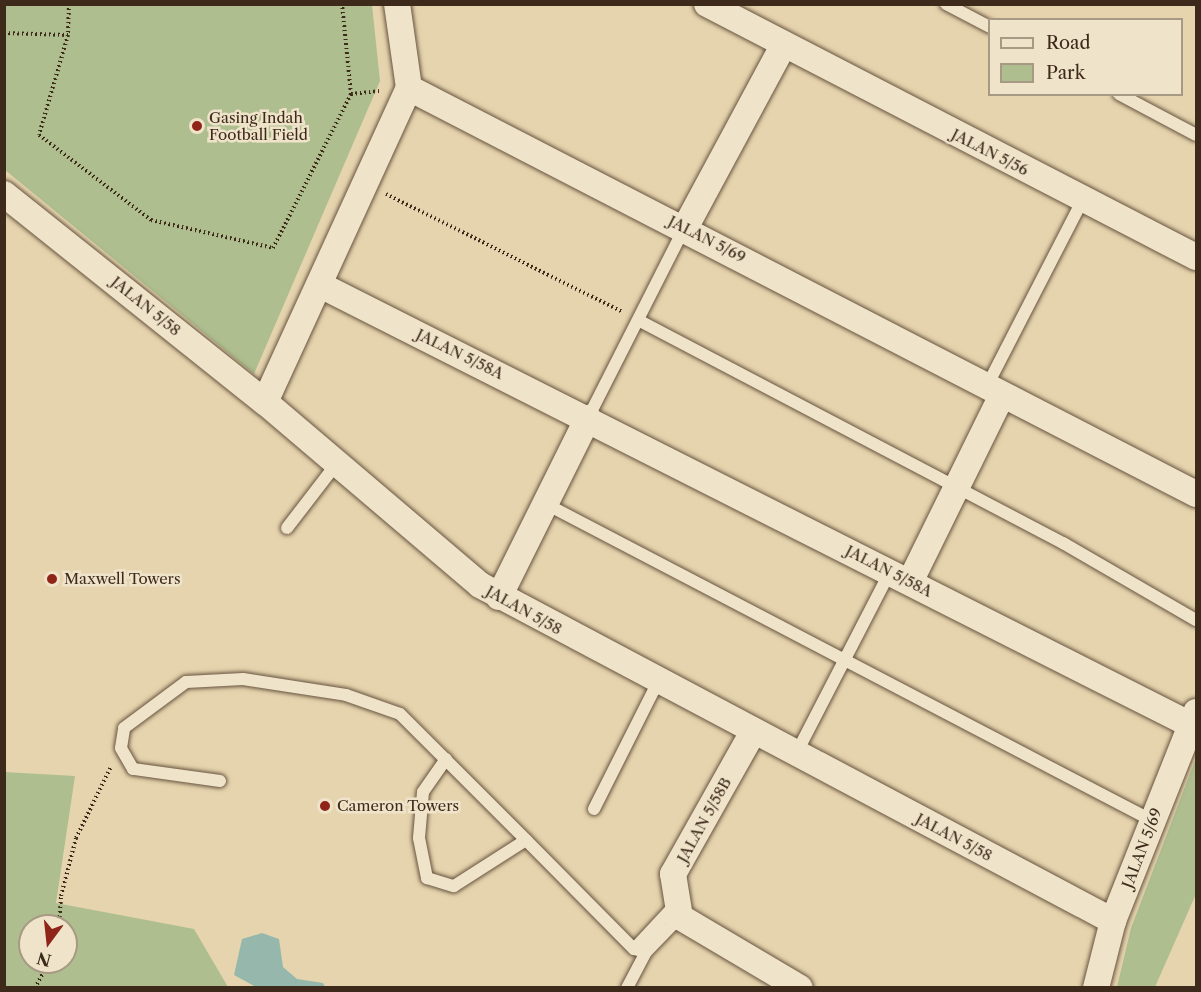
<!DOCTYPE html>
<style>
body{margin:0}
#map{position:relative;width:1201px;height:992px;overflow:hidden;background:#e6d4ae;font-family:"Libre Caslon Text",serif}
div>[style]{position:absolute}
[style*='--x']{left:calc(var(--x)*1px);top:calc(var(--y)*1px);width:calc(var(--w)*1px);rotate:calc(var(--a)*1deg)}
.green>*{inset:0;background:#aebe8f}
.water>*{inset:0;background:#96b8ac}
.path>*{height:4px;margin-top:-2px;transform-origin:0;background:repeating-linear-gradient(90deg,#3d2a1a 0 1.5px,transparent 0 4.5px)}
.roads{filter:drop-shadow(0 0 2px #67543f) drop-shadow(0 0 2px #67543f)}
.lane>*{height:12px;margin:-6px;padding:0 6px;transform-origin:6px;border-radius:6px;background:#efe3ca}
.street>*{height:26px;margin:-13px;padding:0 13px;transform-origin:13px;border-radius:13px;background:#efe3ca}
.dots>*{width:16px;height:16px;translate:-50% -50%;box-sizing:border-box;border:3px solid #efe3ca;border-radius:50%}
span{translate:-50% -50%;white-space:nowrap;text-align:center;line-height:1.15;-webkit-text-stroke:5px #efe3ca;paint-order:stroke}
.poi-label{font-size:15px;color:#3d2a1a}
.left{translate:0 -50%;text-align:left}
.street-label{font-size:15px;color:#3d2a1a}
.frame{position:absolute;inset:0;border:6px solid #3d2a1a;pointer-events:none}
.legend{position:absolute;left:988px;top:18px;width:195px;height:78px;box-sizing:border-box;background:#efe3ca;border:2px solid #a89984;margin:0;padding:8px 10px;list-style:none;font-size:18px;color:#3d2a1a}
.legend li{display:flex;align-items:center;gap:12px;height:30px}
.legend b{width:30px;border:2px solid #a89984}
.north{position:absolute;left:18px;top:914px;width:60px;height:60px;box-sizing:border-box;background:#efe3ca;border:2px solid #a89984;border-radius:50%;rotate:195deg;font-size:16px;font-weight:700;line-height:24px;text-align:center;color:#3d2a1a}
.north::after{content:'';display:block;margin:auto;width:21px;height:27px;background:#8f2418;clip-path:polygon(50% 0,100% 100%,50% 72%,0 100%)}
</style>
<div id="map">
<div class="green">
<i style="clip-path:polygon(4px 5px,372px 5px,380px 81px,254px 374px,5px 170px)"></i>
<i style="clip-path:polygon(1196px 758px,1196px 894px,1155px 987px,1117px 987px,1131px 928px)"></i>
<i style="clip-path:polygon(evenodd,4px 772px,75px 776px,56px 903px,194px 929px,228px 987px,5px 987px,4px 772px,30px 926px,66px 926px,66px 962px,30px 962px,30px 926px)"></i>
</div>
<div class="water">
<i style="clip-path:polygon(262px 933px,279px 939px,283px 967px,297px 979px,323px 983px,325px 987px,256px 987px,234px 975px,242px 939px)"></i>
</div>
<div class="path">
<i style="--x:69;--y:4;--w:31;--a:92"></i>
<i style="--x:68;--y:35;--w:104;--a:106.2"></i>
<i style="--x:39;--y:135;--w:141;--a:37.2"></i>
<i style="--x:151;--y:220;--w:125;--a:12.9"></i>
<i style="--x:273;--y:248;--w:173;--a:-63.1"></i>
<i style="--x:351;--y:94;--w:90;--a:-95.7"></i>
<i style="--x:4;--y:33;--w:64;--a:1.8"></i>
<i style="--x:351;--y:94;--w:30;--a:-6"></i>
<i style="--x:386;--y:194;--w:265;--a:26.5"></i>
<i style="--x:59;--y:926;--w:30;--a:-86"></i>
<i style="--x:61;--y:896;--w:60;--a:-75.5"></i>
<i style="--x:76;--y:838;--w:79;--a:-63.8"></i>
<i style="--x:35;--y:988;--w:30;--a:-62"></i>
</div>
<div class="roads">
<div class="lane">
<i style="--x:946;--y:4;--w:50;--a:27.6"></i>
<i style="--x:1119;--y:94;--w:87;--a:28"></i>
<i style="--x:640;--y:321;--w:478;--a:27.7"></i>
<i style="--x:1063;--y:543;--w:154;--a:30.1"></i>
<i style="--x:987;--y:386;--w:210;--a:-62.8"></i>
<i style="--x:588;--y:418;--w:212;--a:-63.1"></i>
<i style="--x:546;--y:504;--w:685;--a:27.58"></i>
<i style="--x:287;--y:528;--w:82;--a:-52.4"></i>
<i style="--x:796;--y:754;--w:205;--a:-62.7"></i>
<i style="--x:446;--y:759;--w:40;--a:124.9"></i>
<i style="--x:423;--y:792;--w:46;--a:95"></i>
<i style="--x:419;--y:838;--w:41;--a:78.7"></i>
<i style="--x:427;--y:878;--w:28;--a:17"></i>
<i style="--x:454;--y:886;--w:85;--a:-32.6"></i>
<i style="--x:526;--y:840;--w:153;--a:45.3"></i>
<i style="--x:634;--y:949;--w:12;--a:14"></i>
<i style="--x:220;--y:781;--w:88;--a:-172.1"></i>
<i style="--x:133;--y:769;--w:24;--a:-120"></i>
<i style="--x:121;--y:748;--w:20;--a:-81"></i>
<i style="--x:124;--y:728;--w:77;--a:-36.6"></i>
<i style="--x:186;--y:682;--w:57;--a:-3"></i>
<i style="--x:243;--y:679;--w:104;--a:8.8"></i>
<i style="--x:346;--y:695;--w:57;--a:19.4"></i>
<i style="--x:400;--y:714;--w:178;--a:45"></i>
<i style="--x:594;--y:809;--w:142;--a:-63.3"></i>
<i style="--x:634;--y:949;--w:62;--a:-47"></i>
<i style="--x:627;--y:988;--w:41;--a:-62.2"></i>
<i style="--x:646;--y:952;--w:49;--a:-45.8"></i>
</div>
<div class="street">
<i style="--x:707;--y:4;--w:551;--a:27.36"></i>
<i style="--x:409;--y:88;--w:886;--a:27.29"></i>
<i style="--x:4;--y:194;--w:334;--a:38.6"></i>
<i style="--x:265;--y:402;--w:282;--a:40.4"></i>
<i style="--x:480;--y:585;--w:717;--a:27.96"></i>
<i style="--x:685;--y:228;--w:207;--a:-61.7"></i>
<i style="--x:332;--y:291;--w:962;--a:26.8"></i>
<i style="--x:265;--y:402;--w:345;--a:-65.4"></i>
<i style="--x:409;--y:88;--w:85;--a:-98.1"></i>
<i style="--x:910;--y:582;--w:208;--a:-63.8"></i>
<i style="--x:499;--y:597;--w:200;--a:-63.6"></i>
<i style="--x:753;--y:732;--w:163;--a:119.4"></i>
<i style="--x:673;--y:874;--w:44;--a:80.8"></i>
<i style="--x:680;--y:917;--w:139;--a:30.6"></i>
<i style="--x:1096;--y:988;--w:69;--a:-75.8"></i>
<i style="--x:1113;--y:921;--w:225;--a:-68.3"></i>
</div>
</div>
<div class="dots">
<i style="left:197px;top:126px;background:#8f2418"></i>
<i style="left:52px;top:579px;background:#8f2418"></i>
<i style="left:325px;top:806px;background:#8f2418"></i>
</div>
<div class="poi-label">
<span class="left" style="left:209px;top:126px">Gasing Indah<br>Football Field</span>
<span class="left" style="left:64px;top:579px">Maxwell Towers</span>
<span class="left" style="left:337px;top:806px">Cameron Towers</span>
</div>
<div class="street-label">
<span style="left:990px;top:152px;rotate:27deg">JALAN 5/56</span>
<span style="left:707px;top:239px;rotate:27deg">JALAN 5/69</span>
<span style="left:146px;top:306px;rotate:39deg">JALAN 5/58</span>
<span style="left:460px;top:354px;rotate:26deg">JALAN 5/58A</span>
<span style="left:889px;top:571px;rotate:27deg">JALAN 5/58A</span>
<span style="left:524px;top:610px;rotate:29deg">JALAN 5/58</span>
<span style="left:704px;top:820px;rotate:-61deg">JALAN 5/58B</span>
<span style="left:954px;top:837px;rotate:28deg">JALAN 5/58</span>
<span style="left:1142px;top:848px;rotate:-69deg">JALAN 5/69</span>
</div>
<div class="frame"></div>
<ul class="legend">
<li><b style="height:8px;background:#efe3ca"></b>Road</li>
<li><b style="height:16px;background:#aebe8f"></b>Park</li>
</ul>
<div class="north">N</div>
</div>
